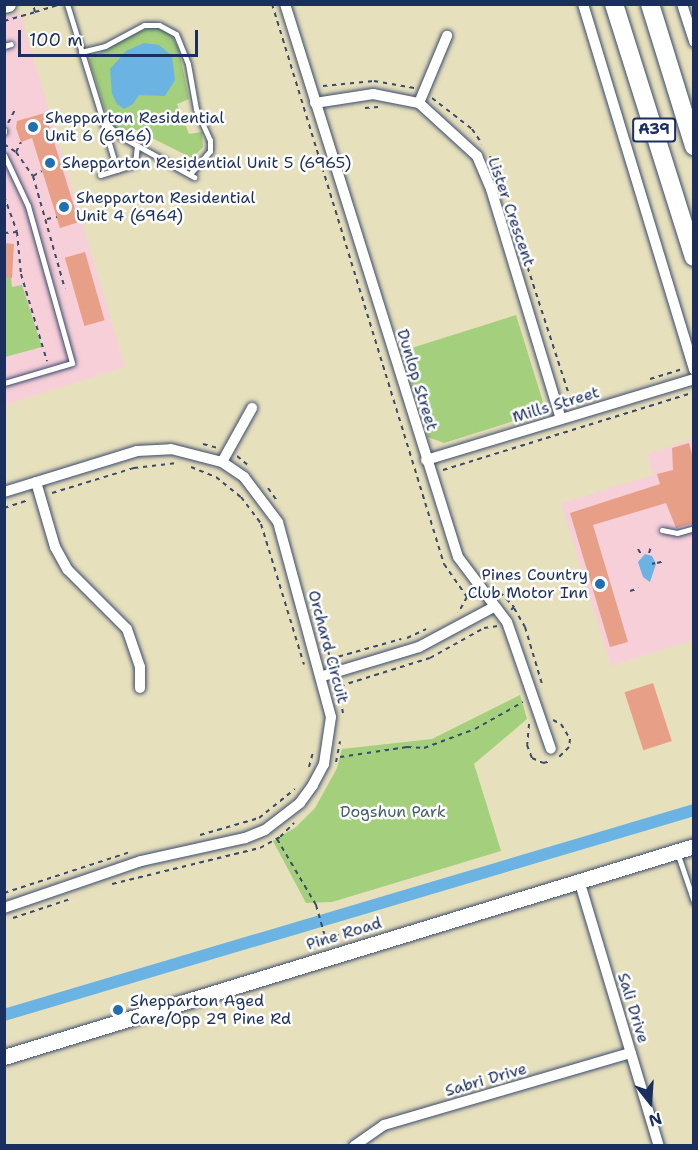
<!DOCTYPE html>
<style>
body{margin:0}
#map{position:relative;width:698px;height:1150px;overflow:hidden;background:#e7e0bd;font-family:"Shantell Sans",sans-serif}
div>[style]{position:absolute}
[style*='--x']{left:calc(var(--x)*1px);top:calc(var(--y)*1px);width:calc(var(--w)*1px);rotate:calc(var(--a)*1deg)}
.built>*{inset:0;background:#f6cfd9}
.green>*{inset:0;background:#a4cf7c}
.water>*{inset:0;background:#6bb3e3}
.canal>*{height:12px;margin:-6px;padding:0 6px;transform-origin:6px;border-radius:6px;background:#6bb3e3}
.building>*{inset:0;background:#e79f88;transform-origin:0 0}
.path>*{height:2px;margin-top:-1px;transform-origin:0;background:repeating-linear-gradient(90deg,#3a4a6c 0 4.5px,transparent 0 9px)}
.roads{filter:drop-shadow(0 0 2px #3a4a6c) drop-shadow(0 0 2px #3a4a6c)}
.lane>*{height:5px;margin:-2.5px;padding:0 2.5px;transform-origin:2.5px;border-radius:2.5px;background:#fff}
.street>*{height:10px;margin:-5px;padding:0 5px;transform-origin:5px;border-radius:5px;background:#fff}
.secondary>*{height:15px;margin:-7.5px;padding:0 7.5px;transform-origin:7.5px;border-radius:7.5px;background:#fff}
.highway>*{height:18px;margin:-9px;padding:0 9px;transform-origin:9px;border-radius:9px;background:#fff}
.dots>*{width:16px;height:16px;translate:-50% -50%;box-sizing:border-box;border:3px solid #fff;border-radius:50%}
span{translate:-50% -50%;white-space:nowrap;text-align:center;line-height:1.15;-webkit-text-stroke:5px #fff;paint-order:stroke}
.shield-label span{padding:2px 4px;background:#fff;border:2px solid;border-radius:4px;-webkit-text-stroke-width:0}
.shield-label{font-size:15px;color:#1b2f5e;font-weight:700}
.poi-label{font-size:16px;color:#1b2f5e}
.left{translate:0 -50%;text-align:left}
.right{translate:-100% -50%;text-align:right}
.street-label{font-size:16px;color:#1b2f5e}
.park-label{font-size:16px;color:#445f67}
.frame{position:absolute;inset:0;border:6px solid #1b2f5e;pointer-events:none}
.north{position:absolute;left:620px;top:1072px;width:60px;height:60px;-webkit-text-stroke:4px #fff;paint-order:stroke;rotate:163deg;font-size:16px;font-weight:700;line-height:24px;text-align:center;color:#1b2f5e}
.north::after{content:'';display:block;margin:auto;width:21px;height:27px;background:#1b2f5e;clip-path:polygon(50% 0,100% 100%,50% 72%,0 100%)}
.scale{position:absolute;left:18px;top:30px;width:180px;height:27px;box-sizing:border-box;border:3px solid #1b2f5e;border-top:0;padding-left:8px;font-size:18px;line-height:21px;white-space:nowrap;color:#1b2f5e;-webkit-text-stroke:4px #fff;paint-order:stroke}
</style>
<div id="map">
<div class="built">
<i style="clip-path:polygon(20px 13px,125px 367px,5px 405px,4px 18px)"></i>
<i style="clip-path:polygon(693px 439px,693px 640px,611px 666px,561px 503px,653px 475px,647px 454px)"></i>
</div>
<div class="green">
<i style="clip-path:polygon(155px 26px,171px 34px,179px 50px,189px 99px,177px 104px,189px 134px,202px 132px,203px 147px,192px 158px,134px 129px,122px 134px,109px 123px,89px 59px,131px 34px)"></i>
<i style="clip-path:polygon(5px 275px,11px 277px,12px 287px,22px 285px,42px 347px,5px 357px)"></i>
<i style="clip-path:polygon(516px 315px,543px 402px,536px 414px,444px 443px,428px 437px,402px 351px)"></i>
<i style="clip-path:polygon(520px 695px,527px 719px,474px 764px,501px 851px,332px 902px,306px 903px,273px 841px,296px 827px,315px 808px,337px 768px,342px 749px,432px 739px)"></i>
</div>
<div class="water">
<i style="clip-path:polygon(144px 43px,159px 45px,172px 56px,175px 80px,165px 96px,139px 95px,133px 104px,124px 109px,117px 104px,112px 94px,110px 69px,126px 51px)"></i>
<i style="clip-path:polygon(645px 554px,652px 556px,656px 564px,650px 582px,643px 577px,638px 562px)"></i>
</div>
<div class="canal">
<i style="--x:4;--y:1015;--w:720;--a:-16.55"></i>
</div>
<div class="building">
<i style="clip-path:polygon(45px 113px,79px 222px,60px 228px,32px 138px,21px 142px,16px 128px,17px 121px)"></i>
<i style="clip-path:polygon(4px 243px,14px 244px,12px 278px,4px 277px)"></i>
<i style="left:85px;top:252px;width:71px;height:21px;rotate:74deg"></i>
<i style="clip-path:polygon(689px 443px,693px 458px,693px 523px,676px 528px,666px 503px,593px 525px,628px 642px,610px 647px,570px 513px,660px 484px,657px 474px,673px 470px,672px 448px)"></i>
<i style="left:653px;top:683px;width:61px;height:30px;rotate:72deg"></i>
</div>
<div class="path">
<i style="--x:272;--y:4;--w:586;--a:72.93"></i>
<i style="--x:444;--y:564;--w:40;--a:55.1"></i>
<i style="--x:467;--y:597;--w:18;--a:119"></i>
<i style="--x:35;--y:12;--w:24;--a:-17"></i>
<i style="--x:4;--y:21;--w:32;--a:-16"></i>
<i style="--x:35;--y:12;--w:8;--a:-104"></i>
<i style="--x:323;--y:86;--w:51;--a:-5.6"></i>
<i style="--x:374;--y:81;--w:41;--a:9.9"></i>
<i style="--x:432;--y:98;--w:51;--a:37.8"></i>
<i style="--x:472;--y:129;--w:18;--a:56"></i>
<i style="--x:365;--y:108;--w:13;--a:-4"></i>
<i style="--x:8;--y:123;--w:15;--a:-62"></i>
<i style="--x:4;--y:144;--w:14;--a:34"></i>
<i style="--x:16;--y:152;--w:29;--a:55"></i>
<i style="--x:33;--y:176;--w:117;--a:74.2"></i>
<i style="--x:16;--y:152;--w:11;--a:-63"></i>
<i style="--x:490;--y:156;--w:19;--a:65"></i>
<i style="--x:33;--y:176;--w:10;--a:-29"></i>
<i style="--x:4;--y:196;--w:38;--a:70"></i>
<i style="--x:17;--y:232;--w:42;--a:84.6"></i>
<i style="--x:21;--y:274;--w:91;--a:73.4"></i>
<i style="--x:47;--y:219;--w:10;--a:-11"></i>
<i style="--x:4;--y:233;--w:13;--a:-4"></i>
<i style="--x:522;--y:250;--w:162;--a:72"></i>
<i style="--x:650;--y:379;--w:34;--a:-17"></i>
<i style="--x:203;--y:444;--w:16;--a:15"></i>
<i style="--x:237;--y:456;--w:16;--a:40"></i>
<i style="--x:191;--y:467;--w:27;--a:22"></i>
<i style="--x:216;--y:477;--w:32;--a:39"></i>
<i style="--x:241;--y:497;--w:34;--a:53"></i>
<i style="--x:261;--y:524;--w:147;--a:73"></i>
<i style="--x:443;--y:470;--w:257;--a:-17.2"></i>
<i style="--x:268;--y:488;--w:16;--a:55"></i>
<i style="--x:52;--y:493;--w:86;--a:-17"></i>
<i style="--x:134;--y:468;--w:43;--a:-6.6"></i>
<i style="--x:4;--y:508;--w:26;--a:-18"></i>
<i style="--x:638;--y:549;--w:6;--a:59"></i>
<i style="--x:649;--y:553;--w:6;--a:-72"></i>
<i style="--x:657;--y:563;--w:8;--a:-14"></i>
<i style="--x:652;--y:564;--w:3;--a:-18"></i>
<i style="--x:630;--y:591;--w:9;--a:-18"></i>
<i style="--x:500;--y:592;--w:21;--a:47"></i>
<i style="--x:514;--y:607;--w:4;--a:135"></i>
<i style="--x:514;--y:608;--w:22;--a:60"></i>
<i style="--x:525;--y:627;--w:59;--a:73.4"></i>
<i style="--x:319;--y:625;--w:40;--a:71.1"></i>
<i style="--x:484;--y:628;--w:14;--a:-8"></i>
<i style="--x:407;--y:638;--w:21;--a:-25"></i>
<i style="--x:330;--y:659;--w:74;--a:-15.7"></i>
<i style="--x:338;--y:682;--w:33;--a:81"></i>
<i style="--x:340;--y:686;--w:94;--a:-17.3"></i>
<i style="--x:430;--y:658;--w:62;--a:-29.1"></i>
<i style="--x:553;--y:720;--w:9;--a:27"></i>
<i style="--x:561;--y:724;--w:17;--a:59"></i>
<i style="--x:570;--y:739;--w:8;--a:97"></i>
<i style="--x:569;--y:747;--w:17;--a:135"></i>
<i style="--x:529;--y:724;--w:21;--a:95"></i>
<i style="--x:527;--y:745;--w:14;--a:69"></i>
<i style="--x:532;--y:758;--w:12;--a:24"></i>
<i style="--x:543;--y:763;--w:9;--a:-13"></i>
<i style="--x:340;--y:757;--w:68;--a:-8.5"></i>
<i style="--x:407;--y:747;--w:17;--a:3"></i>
<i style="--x:424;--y:748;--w:54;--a:-20.4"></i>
<i style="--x:475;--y:729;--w:55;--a:-29.4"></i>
<i style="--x:336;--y:762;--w:21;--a:-79"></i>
<i style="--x:309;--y:767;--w:16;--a:-75"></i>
<i style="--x:200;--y:835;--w:61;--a:-16.1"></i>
<i style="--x:259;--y:818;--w:46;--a:-38.9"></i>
<i style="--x:277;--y:839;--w:77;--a:59.4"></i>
<i style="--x:316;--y:905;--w:35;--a:74"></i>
<i style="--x:326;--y:939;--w:18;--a:-19"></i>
<i style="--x:343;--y:933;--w:8;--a:67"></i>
<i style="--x:112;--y:884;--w:152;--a:-13.7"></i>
<i style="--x:260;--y:848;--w:23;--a:-29"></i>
<i style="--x:280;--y:837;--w:20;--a:-45"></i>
<i style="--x:4;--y:893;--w:133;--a:-18"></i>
<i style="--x:13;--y:918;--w:63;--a:-18.4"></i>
</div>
<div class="roads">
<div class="lane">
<i style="--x:67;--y:4;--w:122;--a:72.9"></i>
<i style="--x:103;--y:121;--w:23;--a:41"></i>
<i style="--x:120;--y:136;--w:85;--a:29"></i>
<i style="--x:4;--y:46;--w:7;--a:-16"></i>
<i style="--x:81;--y:52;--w:25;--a:-14"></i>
<i style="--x:105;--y:46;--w:44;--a:-28.3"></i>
<i style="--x:144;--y:25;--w:15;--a:0"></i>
<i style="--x:159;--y:25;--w:19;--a:28"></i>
<i style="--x:176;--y:34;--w:32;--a:68"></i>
<i style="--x:188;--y:64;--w:46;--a:79.9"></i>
<i style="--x:196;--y:109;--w:34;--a:66"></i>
<i style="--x:210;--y:140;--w:11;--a:90"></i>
<i style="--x:210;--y:151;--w:30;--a:131"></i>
<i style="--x:103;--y:123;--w:49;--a:73.4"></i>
<i style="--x:4;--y:130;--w:2;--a:90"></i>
<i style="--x:4;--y:155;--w:56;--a:64.8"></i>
<i style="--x:28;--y:206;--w:163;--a:74.3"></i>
<i style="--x:72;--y:363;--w:71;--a:163.6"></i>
<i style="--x:100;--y:175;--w:37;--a:-17"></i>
<i style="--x:135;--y:164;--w:18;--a:-84"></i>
<i style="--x:662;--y:530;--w:15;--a:11"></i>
<i style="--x:677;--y:533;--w:18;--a:-16"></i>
<i style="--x:677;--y:852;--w:53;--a:71.2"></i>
</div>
<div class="street">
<i style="--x:285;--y:4;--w:579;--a:72.63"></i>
<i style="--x:458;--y:557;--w:81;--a:53"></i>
<i style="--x:507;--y:622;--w:134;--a:70.9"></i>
<i style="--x:583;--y:4;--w:382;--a:73.1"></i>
<i style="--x:682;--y:4;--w:40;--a:72"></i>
<i style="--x:315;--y:103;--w:59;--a:-8.8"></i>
<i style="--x:373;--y:94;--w:47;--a:11.1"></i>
<i style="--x:419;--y:103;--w:79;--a:42.4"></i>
<i style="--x:477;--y:156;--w:36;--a:67"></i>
<i style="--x:491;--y:189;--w:240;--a:73.1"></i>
<i style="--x:419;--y:103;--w:73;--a:-67.3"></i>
<i style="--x:426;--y:460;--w:280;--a:-16.8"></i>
<i style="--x:222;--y:462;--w:62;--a:-60.9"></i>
<i style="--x:36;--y:482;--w:68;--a:73.7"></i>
<i style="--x:55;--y:547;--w:26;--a:61"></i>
<i style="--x:68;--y:570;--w:83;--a:45"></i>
<i style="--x:127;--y:629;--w:40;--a:71.1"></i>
<i style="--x:140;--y:667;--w:21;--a:90"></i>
<i style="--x:4;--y:492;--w:139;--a:-17.1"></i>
<i style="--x:137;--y:451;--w:34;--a:-3"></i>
<i style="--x:171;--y:449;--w:53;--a:14.3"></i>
<i style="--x:222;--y:462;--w:27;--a:34"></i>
<i style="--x:244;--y:477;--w:56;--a:52.9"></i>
<i style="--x:278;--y:522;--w:202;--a:74.8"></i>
<i style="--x:331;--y:717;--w:48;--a:98.5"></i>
<i style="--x:324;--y:764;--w:24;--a:118"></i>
<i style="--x:313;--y:785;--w:22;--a:126"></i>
<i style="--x:300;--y:803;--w:44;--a:142.4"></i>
<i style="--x:265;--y:830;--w:22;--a:158"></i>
<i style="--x:245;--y:838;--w:107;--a:167.5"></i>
<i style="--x:141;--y:861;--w:145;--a:161.1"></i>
<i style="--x:323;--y:676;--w:100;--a:-16.8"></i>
<i style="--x:419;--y:647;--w:85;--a:-28.1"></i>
<i style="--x:579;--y:880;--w:278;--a:73.3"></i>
<i style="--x:354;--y:1146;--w:37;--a:-35"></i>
<i style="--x:384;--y:1125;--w:257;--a:-16.3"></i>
</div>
<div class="secondary">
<i style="--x:4;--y:5;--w:4;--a:-14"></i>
<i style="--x:4;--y:1057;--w:722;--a:-17"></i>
</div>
<div class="highway">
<i style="--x:614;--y:4;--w:265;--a:72.5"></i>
<i style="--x:650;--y:4;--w:149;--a:72.8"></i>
</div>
</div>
<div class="dots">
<i style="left:33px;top:127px;background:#1f6fb2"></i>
<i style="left:50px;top:163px;background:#1f6fb2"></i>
<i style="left:64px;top:207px;background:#1f6fb2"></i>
<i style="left:600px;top:584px;background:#1f6fb2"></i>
<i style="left:118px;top:1010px;background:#1f6fb2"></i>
</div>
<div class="shield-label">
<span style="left:654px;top:130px">A39</span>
</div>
<div class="poi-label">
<span class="left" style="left:45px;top:127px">Shepparton Residential<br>Unit 6 (6966)</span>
<span class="left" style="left:62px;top:163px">Shepparton Residential Unit 5 (6965)</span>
<span class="left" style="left:76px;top:207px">Shepparton Residential<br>Unit 4 (6964)</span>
<span class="right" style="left:588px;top:584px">Pines Country<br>Club Motor Inn</span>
<span class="left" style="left:130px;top:1010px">Shepparton Aged<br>Care/Opp 29 Pine Rd</span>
</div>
<div class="street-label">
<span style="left:511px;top:212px;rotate:71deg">Lister Crescent</span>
<span style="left:417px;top:380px;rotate:73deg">Dunlop Street</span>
<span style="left:556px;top:405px;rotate:-17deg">Mills Street</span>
<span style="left:328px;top:647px;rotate:75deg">Orchard Circuit</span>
<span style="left:344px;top:934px;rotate:-17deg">Pine Road</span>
<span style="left:633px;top:1008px;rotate:73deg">Sali Drive</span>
<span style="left:486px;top:1080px;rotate:-16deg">Sabri Drive</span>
</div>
<div class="park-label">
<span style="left:393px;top:812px">Dogshun Park</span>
</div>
<div class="frame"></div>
<div class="north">N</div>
<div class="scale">100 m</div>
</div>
